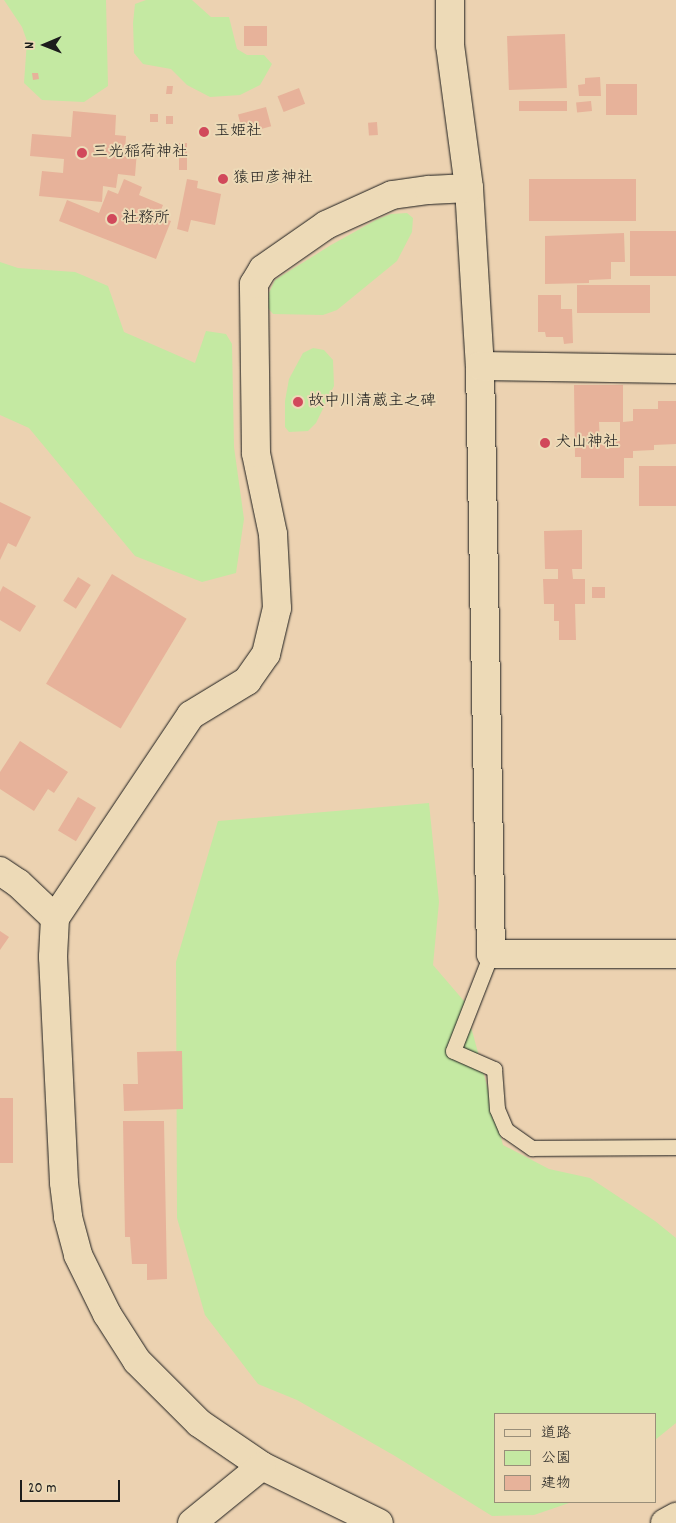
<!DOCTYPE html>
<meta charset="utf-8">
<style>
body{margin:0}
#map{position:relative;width:676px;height:1523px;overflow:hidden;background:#ecd2b1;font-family:Dekko,"Klee One",sans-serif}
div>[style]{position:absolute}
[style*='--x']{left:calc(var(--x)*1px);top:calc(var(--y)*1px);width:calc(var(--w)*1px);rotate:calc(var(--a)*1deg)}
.green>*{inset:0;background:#c4e9a2}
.building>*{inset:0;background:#e7b29a;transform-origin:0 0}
.roads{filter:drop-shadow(0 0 1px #1c1c1c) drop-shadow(0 0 1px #1c1c1c)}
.service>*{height:15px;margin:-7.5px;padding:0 7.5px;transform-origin:7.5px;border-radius:7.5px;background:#eddab7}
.minor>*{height:28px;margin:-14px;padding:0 14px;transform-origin:14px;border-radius:14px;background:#eddab7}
.tertiary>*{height:28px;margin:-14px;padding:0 14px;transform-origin:14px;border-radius:14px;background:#eddab7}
.dots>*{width:14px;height:14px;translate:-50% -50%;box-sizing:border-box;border:2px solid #eddab7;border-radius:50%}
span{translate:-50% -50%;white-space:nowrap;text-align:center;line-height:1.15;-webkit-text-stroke:4px #eddab7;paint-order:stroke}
.poi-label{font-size:16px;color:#1c1c1c}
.left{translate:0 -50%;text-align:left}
.legend{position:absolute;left:494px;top:1413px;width:162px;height:90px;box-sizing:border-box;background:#eddab7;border:1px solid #998e79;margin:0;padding:6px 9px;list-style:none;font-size:15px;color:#1c1c1c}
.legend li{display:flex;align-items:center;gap:10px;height:25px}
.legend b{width:25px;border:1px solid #998e79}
.north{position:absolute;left:20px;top:20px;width:50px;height:50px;-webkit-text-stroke:4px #eddab7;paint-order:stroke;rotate:269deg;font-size:14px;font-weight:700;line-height:20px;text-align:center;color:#1c1c1c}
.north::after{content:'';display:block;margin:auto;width:18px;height:22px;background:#1c1c1c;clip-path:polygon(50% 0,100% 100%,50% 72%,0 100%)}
.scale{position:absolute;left:20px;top:1480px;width:100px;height:22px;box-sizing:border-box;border:2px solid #1c1c1c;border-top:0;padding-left:6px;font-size:15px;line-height:18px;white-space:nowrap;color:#1c1c1c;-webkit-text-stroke:4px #eddab7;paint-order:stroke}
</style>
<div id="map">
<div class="green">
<i style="clip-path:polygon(4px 0,106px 0,108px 86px,84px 102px,42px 100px,24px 83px,27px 41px,22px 27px)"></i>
<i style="clip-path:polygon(146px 0,192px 0,211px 17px,229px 17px,237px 49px,247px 55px,264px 55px,272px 64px,260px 85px,240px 95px,210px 97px,187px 85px,171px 69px,143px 64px,134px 53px,133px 23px,135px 4px)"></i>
<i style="clip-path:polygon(407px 213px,413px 218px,412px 232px,397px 261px,337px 310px,323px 315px,273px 314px,268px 308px,269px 293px,275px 280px,331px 245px,376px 220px,391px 214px)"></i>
<i style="clip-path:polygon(0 262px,18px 268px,75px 272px,108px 286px,124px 332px,195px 363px,206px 331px,226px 334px,232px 344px,234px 447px,244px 519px,236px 573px,202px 582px,135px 556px,29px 428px,0 415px)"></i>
<i style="clip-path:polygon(313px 348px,324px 350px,333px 360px,334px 386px,316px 423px,308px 431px,289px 432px,285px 427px,285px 401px,289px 379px,303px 353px)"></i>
<i style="clip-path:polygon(429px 803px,439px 902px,433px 965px,464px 1001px,503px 1145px,549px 1169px,590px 1178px,655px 1221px,676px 1238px,676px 1423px,655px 1440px,655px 1414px,495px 1414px,495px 1502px,572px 1502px,534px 1515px,492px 1516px,395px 1456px,297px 1400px,258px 1384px,205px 1315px,177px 1218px,176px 962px,218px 821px)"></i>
</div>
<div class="building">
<i style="left:244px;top:26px;width:23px;height:20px"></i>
<i style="left:565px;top:34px;width:54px;height:58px;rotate:88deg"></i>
<i style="clip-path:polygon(32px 73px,38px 73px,39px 79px,33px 80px)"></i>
<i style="clip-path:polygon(600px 77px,601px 96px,579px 96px,578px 85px,585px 84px,585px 78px)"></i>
<i style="left:606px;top:84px;width:31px;height:31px"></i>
<i style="clip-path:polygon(167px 86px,173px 86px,172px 94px,166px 94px)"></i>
<i style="left:299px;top:88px;width:17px;height:23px;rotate:69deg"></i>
<i style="left:567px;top:101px;width:10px;height:48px;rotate:90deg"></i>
<i style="left:591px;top:101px;width:10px;height:15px;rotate:84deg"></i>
<i style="left:266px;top:107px;width:20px;height:29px;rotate:75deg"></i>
<i style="clip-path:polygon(73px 111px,116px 115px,115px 135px,126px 136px,125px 150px,137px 151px,135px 176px,118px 174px,116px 188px,103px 186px,102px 202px,39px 196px,42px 171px,63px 173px,64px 159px,30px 156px,32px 134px,71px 137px)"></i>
<i style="left:150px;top:114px;width:8px;height:8px"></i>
<i style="left:166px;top:116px;width:7px;height:8px"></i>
<i style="left:377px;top:122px;width:13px;height:9px;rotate:86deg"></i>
<i style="left:179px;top:143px;width:8px;height:27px"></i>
<i style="clip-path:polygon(124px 179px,142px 187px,139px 195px,163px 205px,158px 217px,171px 221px,156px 259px,59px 221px,67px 200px,99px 213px,108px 190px,118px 194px)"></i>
<i style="clip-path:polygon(187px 179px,198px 181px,197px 188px,221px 194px,215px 225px,191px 220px,188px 232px,177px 229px)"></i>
<i style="left:636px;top:179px;width:42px;height:107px;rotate:90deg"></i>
<i style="left:630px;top:231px;width:46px;height:45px"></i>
<i style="clip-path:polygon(624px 233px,625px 262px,611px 262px,611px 279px,589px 280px,589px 283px,545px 284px,545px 236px)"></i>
<i style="left:650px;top:285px;width:28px;height:73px;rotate:90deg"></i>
<i style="clip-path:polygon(538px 295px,561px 295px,561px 309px,572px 309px,573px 343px,564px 344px,563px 337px,546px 337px,545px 332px,538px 332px)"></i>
<i style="clip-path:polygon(evenodd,574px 385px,623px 385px,623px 422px,633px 421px,633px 409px,658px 409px,658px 401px,676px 401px,676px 444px,654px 445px,654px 450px,633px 451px,633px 458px,624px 458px,624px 478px,581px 478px,581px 457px,575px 457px,574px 385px,599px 422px,620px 422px,620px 441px,600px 442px,599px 422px)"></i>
<i style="left:676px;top:466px;width:40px;height:37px;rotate:90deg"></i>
<i style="clip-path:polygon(0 502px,31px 517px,16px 547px,8px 543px,0 560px)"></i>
<i style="clip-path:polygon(582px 530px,582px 569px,572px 569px,573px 579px,585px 579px,585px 604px,575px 604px,576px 640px,559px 640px,559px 621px,554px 621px,554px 604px,544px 604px,543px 579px,558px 579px,558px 569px,545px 569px,544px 531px)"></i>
<i style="left:112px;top:574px;width:87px;height:128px;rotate:31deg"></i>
<i style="left:78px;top:577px;width:15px;height:28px;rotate:32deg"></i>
<i style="clip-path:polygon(3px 586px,36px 606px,20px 632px,0 620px,0 592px)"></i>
<i style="left:592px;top:587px;width:13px;height:11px"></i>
<i style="clip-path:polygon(20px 741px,68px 772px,54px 793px,48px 789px,34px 811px,0 789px,0 772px)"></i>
<i style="left:78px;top:797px;width:21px;height:39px;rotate:31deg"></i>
<i style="clip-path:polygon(0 931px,9px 937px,0 950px)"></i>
<i style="clip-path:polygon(182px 1051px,183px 1109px,124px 1111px,123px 1084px,138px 1084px,137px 1052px)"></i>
<i style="left:0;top:1098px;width:13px;height:65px"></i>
<i style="clip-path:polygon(123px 1121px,164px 1121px,167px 1279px,147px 1280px,147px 1264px,132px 1264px,130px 1237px,125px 1237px)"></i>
</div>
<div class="roads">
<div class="service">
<i style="--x:491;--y:954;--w:104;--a:111.4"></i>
<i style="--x:453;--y:1051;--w:45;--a:23.7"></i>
<i style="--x:494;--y:1069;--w:40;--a:85.7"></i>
<i style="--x:497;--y:1109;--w:23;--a:67"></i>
<i style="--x:506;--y:1130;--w:32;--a:35"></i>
<i style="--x:532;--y:1148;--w:144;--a:-0.4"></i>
</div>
<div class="minor">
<i style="--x:450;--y:0;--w:45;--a:90"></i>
<i style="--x:450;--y:45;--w:144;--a:82.4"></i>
<i style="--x:469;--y:188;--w:178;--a:86.5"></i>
<i style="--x:480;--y:366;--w:588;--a:88.93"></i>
<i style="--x:491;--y:954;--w:185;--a:0"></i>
<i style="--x:480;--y:366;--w:196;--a:0.9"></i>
<i style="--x:0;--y:871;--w:22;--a:34"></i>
<i style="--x:18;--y:883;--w:51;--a:43.4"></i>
<i style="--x:55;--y:918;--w:244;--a:-56.2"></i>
<i style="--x:191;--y:715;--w:66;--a:-31.3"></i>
<i style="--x:247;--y:681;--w:33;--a:-55"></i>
<i style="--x:266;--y:654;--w:47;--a:-76.6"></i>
<i style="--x:277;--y:608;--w:74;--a:-93.1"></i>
<i style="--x:273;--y:534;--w:83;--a:-101.9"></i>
<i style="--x:256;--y:453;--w:169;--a:-90.7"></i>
<i style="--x:254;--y:284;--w:17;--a:-59"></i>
<i style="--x:263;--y:269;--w:77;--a:-34.9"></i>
<i style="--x:326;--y:225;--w:72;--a:-24.4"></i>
<i style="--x:392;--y:195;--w:37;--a:-8"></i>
<i style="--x:429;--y:190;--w:40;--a:-2.9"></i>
<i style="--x:665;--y:1523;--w:13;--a:-29"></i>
</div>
<div class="tertiary">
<i style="--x:55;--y:918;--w:39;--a:93"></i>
<i style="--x:53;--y:957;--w:226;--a:87.2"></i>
<i style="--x:64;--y:1183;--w:34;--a:83"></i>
<i style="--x:68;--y:1217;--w:39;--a:75"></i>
<i style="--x:78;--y:1255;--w:66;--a:63.8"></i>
<i style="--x:107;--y:1314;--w:56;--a:57.4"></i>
<i style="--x:137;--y:1361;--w:88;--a:45"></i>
<i style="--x:199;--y:1423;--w:76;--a:34.3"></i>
<i style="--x:262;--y:1466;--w:130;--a:26"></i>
<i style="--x:192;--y:1523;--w:90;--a:-39.2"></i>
</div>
</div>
<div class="dots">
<i style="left:204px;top:132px;background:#d1495b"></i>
<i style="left:82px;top:153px;background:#d1495b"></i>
<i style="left:223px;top:179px;background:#d1495b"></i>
<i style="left:112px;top:219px;background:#d1495b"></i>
<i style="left:298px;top:402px;background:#d1495b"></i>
<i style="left:545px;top:443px;background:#d1495b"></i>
</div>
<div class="poi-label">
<span class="left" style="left:214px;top:132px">玉姫社</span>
<span class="left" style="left:92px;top:153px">三光稲荷神社</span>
<span class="left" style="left:233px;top:179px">猿田彦神社</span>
<span class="left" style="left:122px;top:219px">社務所</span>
<span class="left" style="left:308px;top:402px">故中川清蔵主之碑</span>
<span class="left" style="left:555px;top:443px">犬山神社</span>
</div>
<ul class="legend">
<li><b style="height:6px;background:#eddab7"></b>道路</li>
<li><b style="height:14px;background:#c4e9a2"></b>公園</li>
<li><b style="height:14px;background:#e7b29a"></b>建物</li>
</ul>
<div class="north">N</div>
<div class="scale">20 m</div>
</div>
